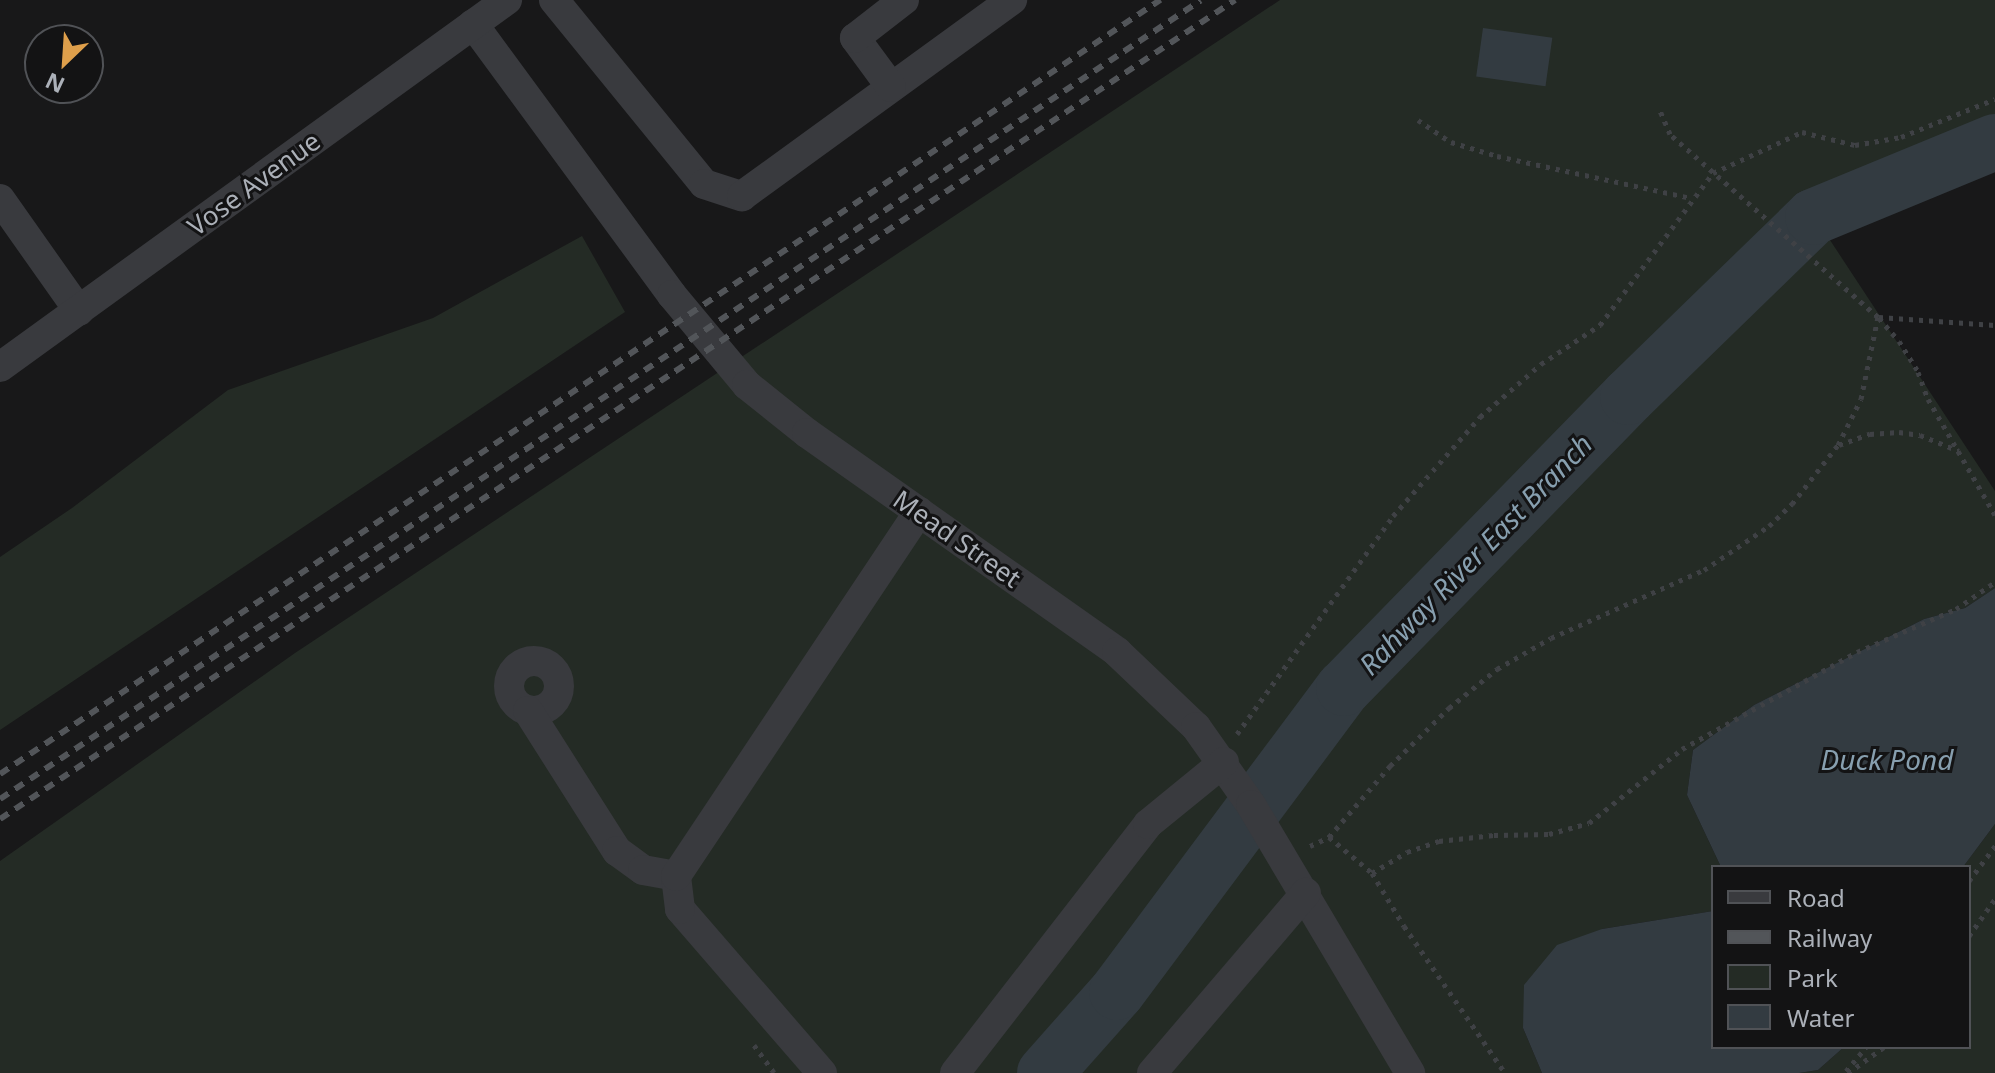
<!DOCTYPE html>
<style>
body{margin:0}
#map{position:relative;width:1995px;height:1073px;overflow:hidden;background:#181819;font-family:"Noto Sans",sans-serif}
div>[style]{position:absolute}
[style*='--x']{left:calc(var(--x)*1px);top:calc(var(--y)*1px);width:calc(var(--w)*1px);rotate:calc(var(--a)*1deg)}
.green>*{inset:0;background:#242b25}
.water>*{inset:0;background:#333b41;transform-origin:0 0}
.river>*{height:56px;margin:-28px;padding:0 28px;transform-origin:28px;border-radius:28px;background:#333b41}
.path>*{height:5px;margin-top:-2.5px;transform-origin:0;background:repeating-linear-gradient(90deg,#3f4145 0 4px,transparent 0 10px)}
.minor>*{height:30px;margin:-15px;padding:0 15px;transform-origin:15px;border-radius:15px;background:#393a3e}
.minor>.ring{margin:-15px;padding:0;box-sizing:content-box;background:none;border:30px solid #393a3e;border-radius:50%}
.rail>*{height:6px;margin-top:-3px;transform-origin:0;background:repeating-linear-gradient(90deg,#525559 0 10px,transparent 0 18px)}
span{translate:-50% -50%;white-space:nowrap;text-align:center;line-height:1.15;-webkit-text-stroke:6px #131314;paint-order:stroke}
.street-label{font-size:26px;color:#abb0b8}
.water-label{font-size:28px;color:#879faf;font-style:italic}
.legend{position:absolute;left:1711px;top:865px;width:260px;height:184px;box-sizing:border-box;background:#131314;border:2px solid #505256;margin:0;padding:10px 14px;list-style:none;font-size:24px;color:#abb0b8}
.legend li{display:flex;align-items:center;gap:16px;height:40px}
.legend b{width:40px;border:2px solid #505256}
.north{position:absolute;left:24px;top:24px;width:80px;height:80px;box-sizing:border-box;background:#131314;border:2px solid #505256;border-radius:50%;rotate:205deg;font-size:22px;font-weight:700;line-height:32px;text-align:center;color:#abb0b8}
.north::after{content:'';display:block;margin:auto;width:28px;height:36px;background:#de9f4b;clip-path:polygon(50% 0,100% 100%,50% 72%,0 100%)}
</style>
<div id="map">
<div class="green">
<i style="clip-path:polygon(1280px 0,1995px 0,1995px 139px,1826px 234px,1995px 491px,1995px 588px,1965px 608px,1924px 619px,1754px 705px,1693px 750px,1687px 795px,1721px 867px,1713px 867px,1713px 911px,1602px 929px,1523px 1028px,1542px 1073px,0 1073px,0 861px,295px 653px)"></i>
<i style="clip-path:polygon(582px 236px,625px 312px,0 730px,0 557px,72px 508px,228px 390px,433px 318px)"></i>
<i style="clip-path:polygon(1995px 824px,1995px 1073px,1799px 1073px,1818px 1070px,1844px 1047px,1969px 1047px,1969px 867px,1963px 867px)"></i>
</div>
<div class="water">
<i style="left:1483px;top:28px;width:70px;height:49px;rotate:8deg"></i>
<i style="clip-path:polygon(1995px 588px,1995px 824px,1963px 867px,1721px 867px,1687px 795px,1693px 750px,1754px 705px,1924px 619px,1965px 608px)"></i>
<i style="clip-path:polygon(1713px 911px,1713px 1047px,1844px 1047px,1818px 1070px,1799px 1073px,1542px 1073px,1523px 1028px,1524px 985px,1557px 945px,1602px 929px)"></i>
</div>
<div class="river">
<i style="--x:1045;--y:1073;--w:108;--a:-48.4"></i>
<i style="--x:1117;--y:992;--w:379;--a:-53.3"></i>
<i style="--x:1344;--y:688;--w:407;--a:-45.7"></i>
<i style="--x:1628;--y:397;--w:258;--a:-44.2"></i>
<i style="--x:1813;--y:217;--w:197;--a:-22.4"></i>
</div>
<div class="path">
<i style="--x:1418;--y:120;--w:40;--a:34"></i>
<i style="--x:1451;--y:142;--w:48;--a:16.9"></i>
<i style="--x:1497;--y:156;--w:198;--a:12.2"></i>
<i style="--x:1879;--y:317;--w:116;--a:3.9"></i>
<i style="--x:1879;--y:318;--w:30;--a:49"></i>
<i style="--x:1899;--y:341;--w:36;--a:58"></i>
<i style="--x:1918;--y:372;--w:29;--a:70"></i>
<i style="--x:1928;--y:399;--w:134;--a:60"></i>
<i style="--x:1839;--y:445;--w:33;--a:-20"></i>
<i style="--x:1870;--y:434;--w:29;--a:-4"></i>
<i style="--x:1899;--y:432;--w:21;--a:8"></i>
<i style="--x:1920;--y:435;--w:42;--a:22.3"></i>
<i style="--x:1237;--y:734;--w:268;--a:-54.4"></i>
<i style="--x:1393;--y:516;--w:132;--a:-48.7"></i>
<i style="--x:1480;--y:417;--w:81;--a:-41"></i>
<i style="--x:1541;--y:364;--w:71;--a:-33.5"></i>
<i style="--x:1600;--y:325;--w:189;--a:-53.4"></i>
<i style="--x:1713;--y:173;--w:98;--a:-24.7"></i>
<i style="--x:1802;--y:132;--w:55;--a:13.8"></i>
<i style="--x:1855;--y:145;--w:47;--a:-9.9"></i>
<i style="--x:1901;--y:137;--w:101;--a:-22"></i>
<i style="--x:1329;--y:837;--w:56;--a:39.9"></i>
<i style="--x:1372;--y:873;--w:62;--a:58.9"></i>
<i style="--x:1404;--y:926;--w:178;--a:55.5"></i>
<i style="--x:1310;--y:846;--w:21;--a:-25"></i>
<i style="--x:1329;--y:837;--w:94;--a:-49.3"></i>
<i style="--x:1390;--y:766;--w:83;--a:-44.5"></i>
<i style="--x:1449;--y:708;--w:62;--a:-39.1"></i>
<i style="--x:1497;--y:669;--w:62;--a:-29.9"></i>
<i style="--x:1551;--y:638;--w:167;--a:-24"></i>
<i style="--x:1704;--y:570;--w:78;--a:-34.1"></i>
<i style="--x:1769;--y:526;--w:32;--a:-44"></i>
<i style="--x:1792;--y:504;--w:75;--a:-52.1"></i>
<i style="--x:1838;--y:445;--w:51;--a:-63.4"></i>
<i style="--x:1861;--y:399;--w:84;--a:-78.3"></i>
<i style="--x:1878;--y:317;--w:277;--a:-138.7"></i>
<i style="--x:1670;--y:134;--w:25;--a:-113"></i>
<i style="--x:1372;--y:873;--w:41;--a:-31"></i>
<i style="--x:1407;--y:852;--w:34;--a:-19"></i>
<i style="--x:1439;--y:841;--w:55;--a:-6.2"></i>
<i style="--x:1494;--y:835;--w:55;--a:-1"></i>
<i style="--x:1549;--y:834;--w:41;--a:-15.4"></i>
<i style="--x:1589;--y:823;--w:119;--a:-38.5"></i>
<i style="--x:1682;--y:749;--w:200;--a:-29"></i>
<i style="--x:1857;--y:652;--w:108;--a:-23.5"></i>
<i style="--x:1956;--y:609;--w:47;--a:-34.7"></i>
<i style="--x:1969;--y:881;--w:44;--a:-53.4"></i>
<i style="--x:1969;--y:936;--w:45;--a:-54.9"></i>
<i style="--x:754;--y:1045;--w:34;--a:54"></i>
<i style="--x:1846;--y:1071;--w:31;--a:-50"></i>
<i style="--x:1848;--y:1073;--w:44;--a:-35.8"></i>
</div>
<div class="minor">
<i style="--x:554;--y:0;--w:237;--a:50.8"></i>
<i style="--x:704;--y:184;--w:40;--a:18"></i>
<i style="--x:742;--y:196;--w:334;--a:-36"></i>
<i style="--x:473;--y:24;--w:336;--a:53.7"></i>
<i style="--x:672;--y:295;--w:117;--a:50.2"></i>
<i style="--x:747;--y:385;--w:77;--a:38.7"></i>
<i style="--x:807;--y:433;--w:380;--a:35.2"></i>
<i style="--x:1117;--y:652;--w:109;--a:43.5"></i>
<i style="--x:1196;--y:727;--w:95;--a:54.8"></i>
<i style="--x:1251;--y:805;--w:312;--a:59.3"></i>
<i style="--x:891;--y:87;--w:61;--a:-126.3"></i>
<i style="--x:855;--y:38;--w:62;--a:-37.8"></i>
<i style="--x:0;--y:199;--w:137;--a:54.8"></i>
<i style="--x:0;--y:367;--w:626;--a:-35.9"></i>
<i class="ring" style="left:509px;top:661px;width:20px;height:20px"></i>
<i style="--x:528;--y:711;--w:166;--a:57.6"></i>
<i style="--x:617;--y:851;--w:32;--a:36"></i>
<i style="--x:643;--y:870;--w:34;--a:10"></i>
<i style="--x:822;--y:1073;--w:217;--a:-130.9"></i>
<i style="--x:680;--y:909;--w:33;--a:-97"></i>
<i style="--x:676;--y:876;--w:438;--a:-56.3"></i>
<i style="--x:955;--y:1073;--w:315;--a:-52.2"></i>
<i style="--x:1148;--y:824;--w:98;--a:-39.2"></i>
<i style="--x:1152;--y:1073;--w:237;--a:-49.5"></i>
</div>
<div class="rail">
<i style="--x:0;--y:774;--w:1395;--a:-33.71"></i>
<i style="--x:0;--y:799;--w:1442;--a:-33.63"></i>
<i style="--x:0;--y:819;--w:1482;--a:-33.55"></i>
</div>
<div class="street-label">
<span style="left:254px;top:184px;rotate:-36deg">Vose Avenue</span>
<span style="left:957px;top:539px;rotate:35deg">Mead Street</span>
</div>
<div class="water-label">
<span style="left:1475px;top:554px;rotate:-46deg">Rahway River East Branch</span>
<span style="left:1887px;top:759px">Duck Pond</span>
</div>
<ul class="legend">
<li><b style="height:10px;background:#393a3e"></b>Road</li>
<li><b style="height:10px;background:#525559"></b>Railway</li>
<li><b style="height:22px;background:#242b25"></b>Park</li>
<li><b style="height:22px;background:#333b41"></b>Water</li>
</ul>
<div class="north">N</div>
</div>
